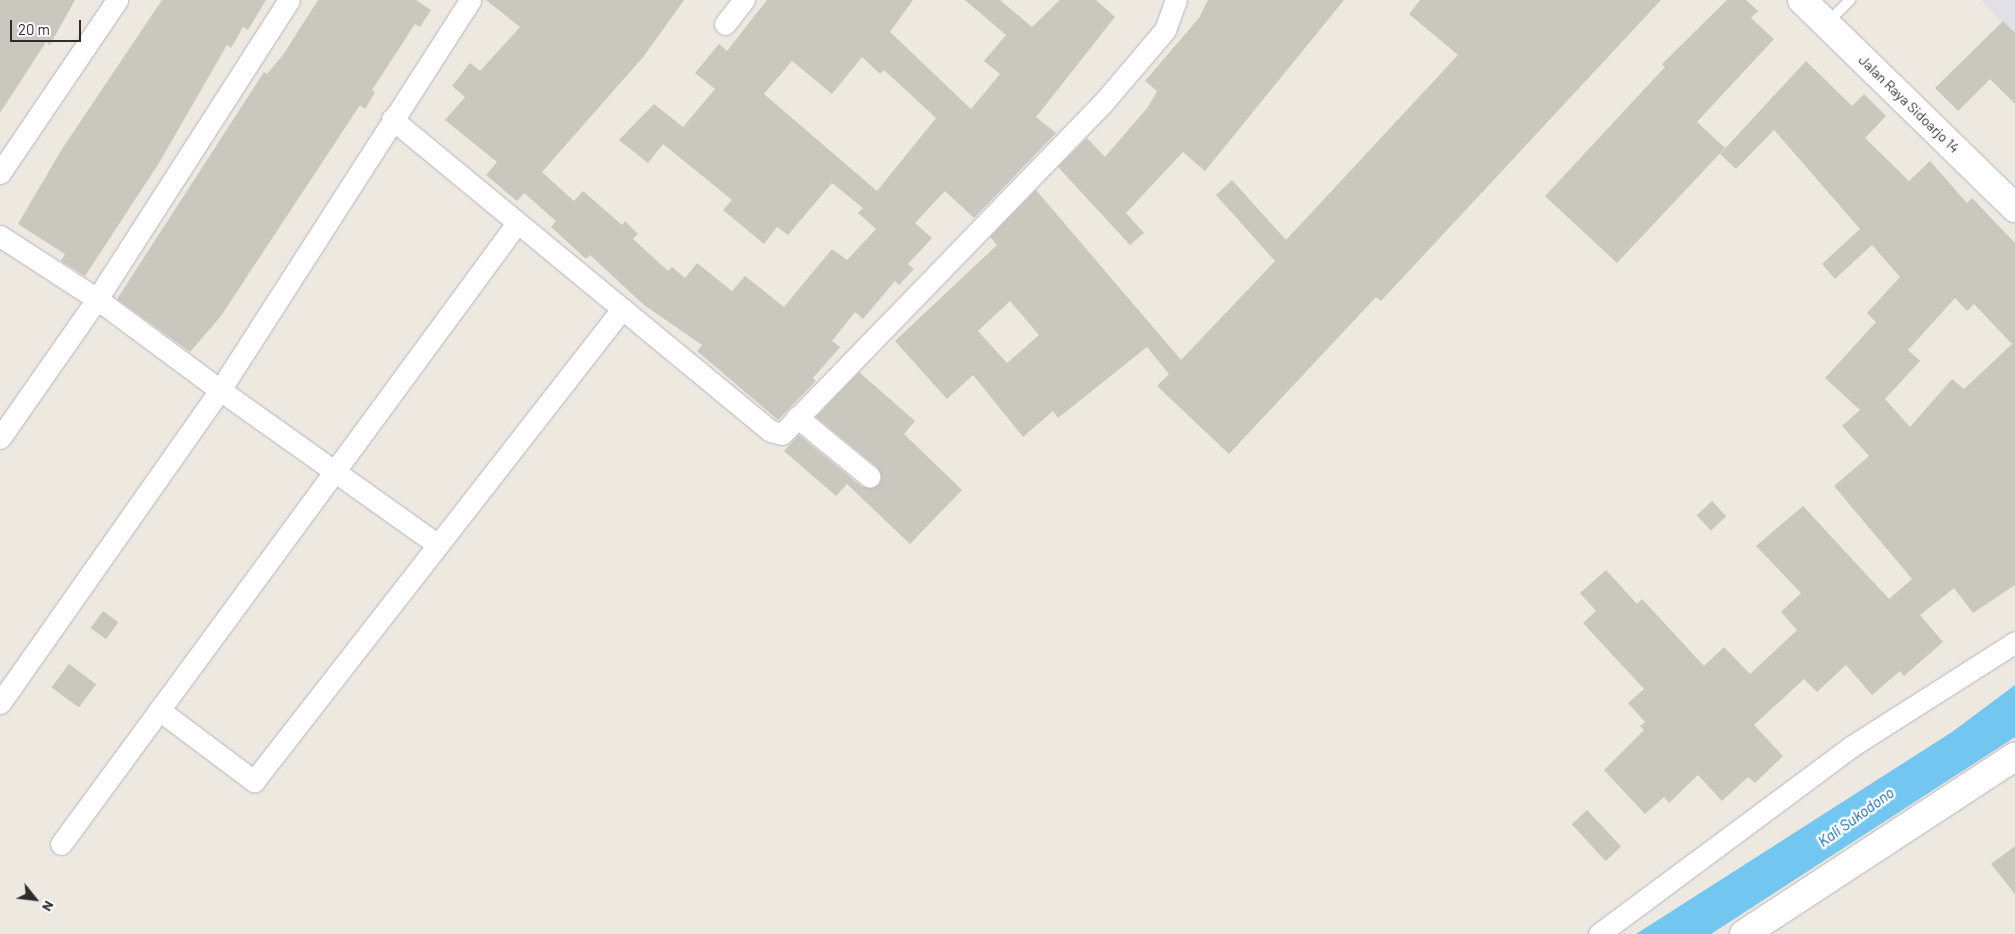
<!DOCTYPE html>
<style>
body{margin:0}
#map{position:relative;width:2015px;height:934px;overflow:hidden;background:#eee9e0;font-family:Barlow,sans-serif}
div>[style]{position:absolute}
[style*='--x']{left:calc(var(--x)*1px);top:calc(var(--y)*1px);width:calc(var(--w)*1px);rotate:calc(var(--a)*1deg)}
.industrial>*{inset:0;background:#e2e0e7}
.water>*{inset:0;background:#73c6f0}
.building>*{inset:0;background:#cac7be;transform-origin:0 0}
.roads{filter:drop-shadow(0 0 1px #b3b5c0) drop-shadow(0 0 1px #b3b5c0)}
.lane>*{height:10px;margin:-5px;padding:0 5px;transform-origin:5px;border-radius:5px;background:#fff}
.street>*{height:21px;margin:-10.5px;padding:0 10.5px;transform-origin:10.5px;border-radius:10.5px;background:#fff}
.secondary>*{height:28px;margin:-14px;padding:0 14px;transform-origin:14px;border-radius:14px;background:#fff}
span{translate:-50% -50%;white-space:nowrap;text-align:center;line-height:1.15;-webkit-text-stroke:5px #fff;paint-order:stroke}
.street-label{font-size:14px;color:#2d2d2d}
.water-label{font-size:15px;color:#0c63a1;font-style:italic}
.north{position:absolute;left:10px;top:874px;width:50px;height:50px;-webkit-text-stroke:4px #fff;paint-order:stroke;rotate:119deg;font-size:14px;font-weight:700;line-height:20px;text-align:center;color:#2d2d2d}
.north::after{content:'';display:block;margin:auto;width:18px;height:22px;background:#2d2d2d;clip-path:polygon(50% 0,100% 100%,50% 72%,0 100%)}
.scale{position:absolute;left:10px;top:20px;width:71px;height:22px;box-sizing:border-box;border:2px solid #2d2d2d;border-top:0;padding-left:6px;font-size:15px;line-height:18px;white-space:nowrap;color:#2d2d2d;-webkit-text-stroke:4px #fff;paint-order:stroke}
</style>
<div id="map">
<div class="industrial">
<i style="clip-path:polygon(1981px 0,2015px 0,2015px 36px)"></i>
</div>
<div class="water">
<i style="clip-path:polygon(2015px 685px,2015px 737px,1711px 934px,1636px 934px,1952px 732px)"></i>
</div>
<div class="building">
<i style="clip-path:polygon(0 0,75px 0,50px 45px,46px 42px,0 113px)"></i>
<i style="clip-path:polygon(162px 0,266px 0,248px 30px,243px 27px,231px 48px,227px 45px,159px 163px,85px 276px,61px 261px,65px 254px,18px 224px,62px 149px)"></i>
<i style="clip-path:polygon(318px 0,416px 0,431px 10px,420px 27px,415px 24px,372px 90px,375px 92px,365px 109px,360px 105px,221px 316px,190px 352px,117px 299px,264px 72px,267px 74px,283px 55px)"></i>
<i style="clip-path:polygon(evenodd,486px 0,684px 0,644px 56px,542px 172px,574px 201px,583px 191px,622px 225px,625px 221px,638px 234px,633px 239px,668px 271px,672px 267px,685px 278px,697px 263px,732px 291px,745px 276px,784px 307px,832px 249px,847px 260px,876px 229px,858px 213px,863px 208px,832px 183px,788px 235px,777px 227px,764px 244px,723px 210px,732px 200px,663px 144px,648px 163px,619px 140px,654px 104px,683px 127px,715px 89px,695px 73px,719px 44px,727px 51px,767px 0,913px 0,890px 32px,971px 109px,1000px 74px,984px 61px,1006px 35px,965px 0,1000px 0,1032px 27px,1060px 0,1096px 0,1115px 17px,1036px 117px,1056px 133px,974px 218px,945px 191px,915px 223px,932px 238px,908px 264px,914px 269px,899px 285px,895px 281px,863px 319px,855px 312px,832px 341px,840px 347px,813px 378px,816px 381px,778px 420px,697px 351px,702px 345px,644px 305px,590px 255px,586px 259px,551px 227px,556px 221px,524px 193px,517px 201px,486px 175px,497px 162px,445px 120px,465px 97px,452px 86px,470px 63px,480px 71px,520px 27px,486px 0,862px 57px,880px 74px,884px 70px,936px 118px,877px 191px,764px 94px,792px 61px,832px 94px,862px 57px)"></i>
<i style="clip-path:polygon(1208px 0,1344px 0,1205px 171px,1183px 152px,1126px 213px,1144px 233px,1130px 245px,1058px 167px,1087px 138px,1105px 157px,1148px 107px,1157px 91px,1145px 81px,1199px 18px)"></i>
<i style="clip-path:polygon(evenodd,1420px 0,1661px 0,1381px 301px,1376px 297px,1229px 454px,1157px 386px,1169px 374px,1147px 347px,1058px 418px,1053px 411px,1023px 437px,973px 375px,947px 399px,895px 341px,997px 245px,990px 237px,1036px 190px,1181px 360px,1275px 261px,1216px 195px,1232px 180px,1286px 240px,1458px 55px,1409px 14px,1420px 0,1010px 301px,1039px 335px,1007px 363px,978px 331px,1010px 301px)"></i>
<i style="clip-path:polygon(1727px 0,1746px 0,1758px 11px,1751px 18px,1774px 39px,1697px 122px,1725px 148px,1617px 263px,1545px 196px,1665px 67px,1662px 64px)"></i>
<i style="clip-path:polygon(2003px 21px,2015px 33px,2015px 104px,1990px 79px,1958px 111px,1935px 88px)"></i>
<i style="clip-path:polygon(evenodd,1806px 61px,1852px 106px,1864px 94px,1886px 116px,1865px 138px,1909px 181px,1930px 161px,1967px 203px,1972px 198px,2015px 243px,2015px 585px,1973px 613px,1954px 588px,1920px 615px,1943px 642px,1904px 676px,1900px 671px,1872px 695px,1846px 665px,1817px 692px,1804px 679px,1754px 725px,1783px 756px,1755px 783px,1748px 777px,1722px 801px,1698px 775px,1669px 803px,1664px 797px,1645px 814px,1604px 770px,1644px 730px,1640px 726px,1645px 722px,1628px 703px,1644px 689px,1583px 623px,1596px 611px,1580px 593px,1606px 570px,1637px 604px,1642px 599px,1704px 666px,1724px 647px,1750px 674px,1797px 630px,1781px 612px,1801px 593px,1756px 546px,1803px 506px,1889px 599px,1912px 579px,1834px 486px,1869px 456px,1842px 426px,1860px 410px,1825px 378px,1876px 322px,1867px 313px,1900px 277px,1872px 245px,1835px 279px,1822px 264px,1860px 229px,1774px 130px,1736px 169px,1720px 154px,1806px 61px,1955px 298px,1967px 311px,1974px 304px,2012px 344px,1964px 389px,1952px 379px,1910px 427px,1885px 399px,1920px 361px,1908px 350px,1955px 298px)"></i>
<i style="clip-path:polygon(859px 372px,915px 421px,904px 434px,962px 490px,910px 544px,847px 484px,836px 496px,784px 451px,799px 435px,862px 487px,879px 485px,878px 468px,816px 417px)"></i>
<i style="left:1712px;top:501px;width:21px;height:21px;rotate:47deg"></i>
<i style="left:103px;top:611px;width:19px;height:21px;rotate:36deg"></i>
<i style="left:69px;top:664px;width:34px;height:29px;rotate:37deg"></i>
<i style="left:1587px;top:810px;width:50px;height:21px;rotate:47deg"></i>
<i style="clip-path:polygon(2015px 846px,2015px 894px,1991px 864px)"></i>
</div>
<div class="roads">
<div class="lane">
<i style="--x:1827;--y:23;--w:33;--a:-45"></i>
</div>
<div class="street">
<i style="--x:725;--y:24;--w:31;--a:-52"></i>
<i style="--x:392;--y:119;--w:491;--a:39.5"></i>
<i style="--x:771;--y:431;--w:11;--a:15"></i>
<i style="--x:782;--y:434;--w:460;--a:-45.9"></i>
<i style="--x:1102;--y:104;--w:97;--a:-49.6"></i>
<i style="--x:1165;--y:30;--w:32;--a:-70"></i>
<i style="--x:0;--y:173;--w:209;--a:-55.9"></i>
<i style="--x:0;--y:236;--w:116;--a:33"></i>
<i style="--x:97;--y:299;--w:153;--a:36.5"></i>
<i style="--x:220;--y:390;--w:463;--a:-57.3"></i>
<i style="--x:797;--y:417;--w:94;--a:39.4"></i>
<i style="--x:0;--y:438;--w:169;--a:-55.1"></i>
<i style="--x:97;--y:299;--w:355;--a:-57.3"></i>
<i style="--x:0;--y:703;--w:383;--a:-54.9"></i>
<i style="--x:220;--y:390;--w:267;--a:35.4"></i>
<i style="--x:159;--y:710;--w:119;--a:36.8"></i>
<i style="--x:254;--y:781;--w:599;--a:-52.06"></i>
<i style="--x:61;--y:844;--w:770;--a:-53.71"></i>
<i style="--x:1599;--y:934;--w:315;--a:-36.6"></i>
<i style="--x:1852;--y:746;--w:193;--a:-32.5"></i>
</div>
<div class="secondary">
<i style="--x:1802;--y:0;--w:298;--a:44.3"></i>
<i style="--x:1744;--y:934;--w:324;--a:-33.2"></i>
</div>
</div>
<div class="street-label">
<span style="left:1909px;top:104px;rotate:44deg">Jalan Raya Sidoarjo 14</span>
</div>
<div class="water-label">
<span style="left:1856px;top:817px;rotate:-36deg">Kali Sukodono</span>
</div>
<div class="north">N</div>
<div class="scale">20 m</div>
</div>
